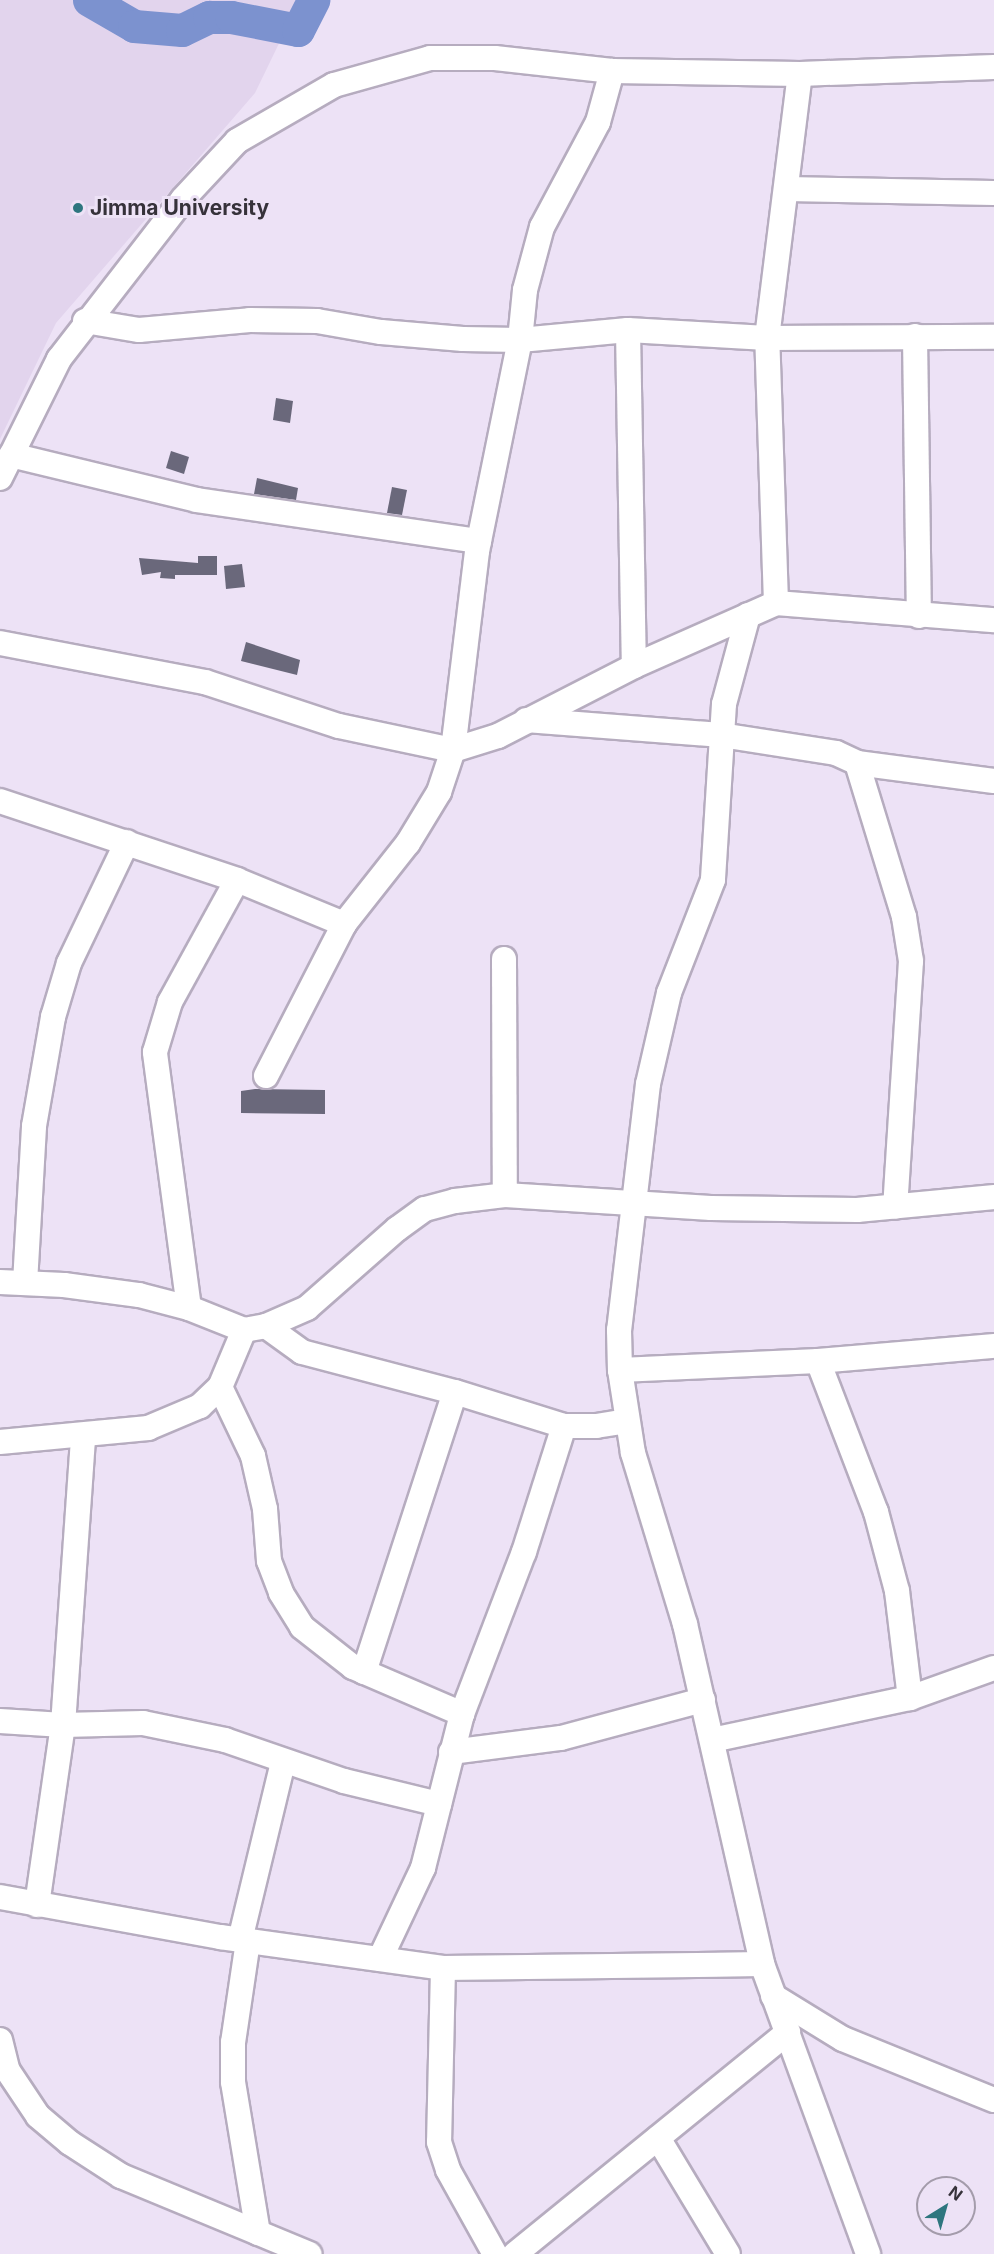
<!DOCTYPE html>
<style>
body{margin:0}
#map{position:relative;width:994px;height:2254px;overflow:hidden;background:#ede2f6;font-family:Inter,sans-serif}
div>[style]{position:absolute}
.built>*{inset:0;background:#e2d4ed}
.river>*{height:33px;margin:-16.5px;padding:0 16.5px;transform-origin:16.5px;border-radius:16.5px;background:#7c92cf}
.building>*{inset:0;background:#6a687b}
.roads{filter:drop-shadow(2px 0 #b6acbf) drop-shadow(-2px 0 #b6acbf) drop-shadow(0 2px #b6acbf) drop-shadow(0 -2px #b6acbf)}
.minor>*{height:24px;margin:-12px;padding:0 12px;transform-origin:12px;border-radius:12px;background:#fff}
.dots>*{width:16px;height:16px;translate:-50% -50%;box-sizing:border-box;border:3px solid #ede2f6;border-radius:50%}
span{translate:-50% -50%;white-space:nowrap;text-align:center;line-height:1.15;-webkit-text-stroke:6px #ede2f6;paint-order:stroke}
.poi-label{font-size:21px;color:#36323a;font-weight:700}
.left{translate:0 -50%;text-align:left}
.north{position:absolute;left:916px;top:2176px;width:60px;height:60px;box-sizing:border-box;background:#ede2f6;border:2px solid #a49cab;border-radius:50%;rotate:37deg;font-size:16px;font-weight:700;line-height:24px;text-align:center;color:#36323a}
.north::after{content:'';display:block;margin:auto;width:21px;height:27px;background:#2e767f;clip-path:polygon(50% 0,100% 100%,50% 72%,0 100%)}
</style>
<div id="map">
<div class="built">
<div style="clip-path:polygon(0 0,300px 0,255px 93px,56px 323px,0 439px)"></div>
</div>
<div class="river">
<div style="left:89px;top:0;width:52px;rotate:30deg"></div>
<div style="left:134px;top:26px;width:48px;rotate:4.8deg"></div>
<div style="left:182px;top:30px;width:30px;rotate:-26deg"></div>
<div style="left:209px;top:17px;width:22px"></div>
<div style="left:231px;top:17px;width:68px;rotate:11deg"></div>
<div style="left:298px;top:30px;width:34px;rotate:-63deg"></div>
</div>
<div class="building">
<div style="clip-path:polygon(276px 398px,293px 401px,290px 423px,273px 420px)"></div>
<div style="clip-path:polygon(171px 451px,189px 457px,184px 474px,166px 468px)"></div>
<div style="clip-path:polygon(257px 478px,298px 488px,296px 500px,254px 494px)"></div>
<div style="clip-path:polygon(392px 487px,407px 490px,402px 515px,387px 513px)"></div>
<div style="clip-path:polygon(198px 556px,217px 556px,217px 575px,175px 575px,175px 579px,160px 578px,161px 572px,142px 575px,139px 558px,198px 563px)"></div>
<div style="clip-path:polygon(242px 564px,245px 587px,226px 589px,224px 566px)"></div>
<div style="clip-path:polygon(246px 642px,300px 660px,297px 675px,241px 661px)"></div>
<div style="clip-path:polygon(255px 1089px,325px 1090px,325px 1114px,241px 1113px,241px 1091px)"></div>
</div>
<div class="roads">
<div class="minor">
<div style="left:786px;top:189px;width:208px;rotate:1.1deg"></div>
<div style="left:85px;top:321px;width:55px;rotate:9.5deg"></div>
<div style="left:139px;top:330px;width:111px;rotate:-5.1deg"></div>
<div style="left:250px;top:320px;width:67px;rotate:0.9deg"></div>
<div style="left:317px;top:321px;width:65px;rotate:9.8deg"></div>
<div style="left:381px;top:332px;width:82px;rotate:4.9deg"></div>
<div style="left:463px;top:339px;width:57px;rotate:1deg"></div>
<div style="left:520px;top:340px;width:108px;rotate:-5.3deg"></div>
<div style="left:628px;top:330px;width:139px;rotate:3.3deg"></div>
<div style="left:767px;top:338px;width:227px;rotate:-0.3deg"></div>
<div style="left:628px;top:330px;width:336px;rotate:89deg"></div>
<div style="left:915px;top:336px;width:280px;rotate:89.2deg"></div>
<div style="left:11px;top:455px;width:191px;rotate:13.6deg"></div>
<div style="left:197px;top:500px;width:285px;rotate:8.3deg"></div>
<div style="left:0;top:478px;width:133px;rotate:-63.6deg"></div>
<div style="left:59px;top:359px;width:202px;rotate:-52.2deg"></div>
<div style="left:183px;top:199px;width:79px;rotate:-47deg"></div>
<div style="left:237px;top:141px;width:112px;rotate:-30deg"></div>
<div style="left:334px;top:85px;width:100px;rotate:-15.7deg"></div>
<div style="left:430px;top:58px;width:65px"></div>
<div style="left:495px;top:58px;width:118px;rotate:6.3deg"></div>
<div style="left:612px;top:71px;width:188px;rotate:0.9deg"></div>
<div style="left:800px;top:74px;width:194px;rotate:-2.1deg"></div>
<div style="left:776px;top:603px;width:265px;rotate:-91.9deg"></div>
<div style="left:767px;top:338px;width:266px;rotate:-82.9deg"></div>
<div style="left:748px;top:615px;width:92px;rotate:105.1deg"></div>
<div style="left:724px;top:704px;width:176px;rotate:93.6deg"></div>
<div style="left:713px;top:880px;width:121px;rotate:111.3deg"></div>
<div style="left:669px;top:993px;width:93px;rotate:103deg"></div>
<div style="left:648px;top:1084px;width:248px;rotate:96.7deg"></div>
<div style="left:619px;top:1330px;width:40px;rotate:88.6deg"></div>
<div style="left:620px;top:1370px;width:84px;rotate:81.1deg"></div>
<div style="left:633px;top:1453px;width:179px;rotate:73.1deg"></div>
<div style="left:685px;top:1624px;width:349px;rotate:77.2deg"></div>
<div style="left:762px;top:1964px;width:309px;rotate:69.9deg"></div>
<div style="left:0;top:643px;width:209px;rotate:10.8deg"></div>
<div style="left:205px;top:682px;width:141px;rotate:18.2deg"></div>
<div style="left:339px;top:726px;width:116px;rotate:11.9deg"></div>
<div style="left:453px;top:750px;width:47px;rotate:-17.3deg"></div>
<div style="left:498px;top:736px;width:153px;rotate:-27.2deg"></div>
<div style="left:634px;top:666px;width:155px;rotate:-23.9deg"></div>
<div style="left:776px;top:603px;width:219px;rotate:4.5deg"></div>
<div style="left:526px;top:720px;width:196px;rotate:4.4deg"></div>
<div style="left:721px;top:735px;width:116px;rotate:8.9deg"></div>
<div style="left:836px;top:753px;width:23px;rotate:25deg"></div>
<div style="left:857px;top:763px;width:138px;rotate:7.5deg"></div>
<div style="left:857px;top:763px;width:161px;rotate:73deg"></div>
<div style="left:904px;top:917px;width:45px;rotate:81deg"></div>
<div style="left:911px;top:961px;width:246px;rotate:93.7deg"></div>
<div style="left:0;top:801px;width:250px;rotate:18.4deg"></div>
<div style="left:237px;top:880px;width:116px;rotate:22.4deg"></div>
<div style="left:504px;top:959px;width:236px;rotate:89.8deg"></div>
<div style="left:266px;top:1076px;width:171px;rotate:-62.8deg"></div>
<div style="left:344px;top:924px;width:103px;rotate:-51.7deg"></div>
<div style="left:408px;top:843px;width:60px;rotate:-58.7deg"></div>
<div style="left:439px;top:792px;width:44px;rotate:-71.6deg"></div>
<div style="left:453px;top:750px;width:200px;rotate:-83.1deg"></div>
<div style="left:477px;top:551px;width:215px;rotate:-78.5deg"></div>
<div style="left:520px;top:340px;width:50px;rotate:-84.3deg"></div>
<div style="left:525px;top:290px;width:65px;rotate:-74.9deg"></div>
<div style="left:542px;top:227px;width:119px;rotate:-61.9deg"></div>
<div style="left:598px;top:122px;width:53px;rotate:-74.6deg"></div>
<div style="left:0;top:1282px;width:64px;rotate:2.7deg"></div>
<div style="left:64px;top:1285px;width:76px;rotate:7.6deg"></div>
<div style="left:139px;top:1295px;width:52px;rotate:14.6deg"></div>
<div style="left:189px;top:1308px;width:59px;rotate:21.8deg"></div>
<div style="left:244px;top:1330px;width:22px;rotate:-10deg"></div>
<div style="left:266px;top:1326px;width:45px;rotate:-23.7deg"></div>
<div style="left:307px;top:1308px;width:120px;rotate:-41.3deg"></div>
<div style="left:397px;top:1229px;width:34px;rotate:-36deg"></div>
<div style="left:425px;top:1209px;width:31px;rotate:-15deg"></div>
<div style="left:455px;top:1201px;width:50px;rotate:-6.8deg"></div>
<div style="left:505px;top:1195px;width:206px;rotate:3.6deg"></div>
<div style="left:711px;top:1208px;width:146px;rotate:0.8deg"></div>
<div style="left:857px;top:1210px;width:138px;rotate:-5.4deg"></div>
<div style="left:25px;top:1283px;width:157px;rotate:-86.7deg"></div>
<div style="left:34px;top:1126px;width:111px;rotate:-80.1deg"></div>
<div style="left:53px;top:1017px;width:56px;rotate:-73.5deg"></div>
<div style="left:69px;top:963px;width:134px;rotate:-64.4deg"></div>
<div style="left:189px;top:1308px;width:258px;rotate:-97.6deg"></div>
<div style="left:155px;top:1052px;width:52px;rotate:-73.3deg"></div>
<div style="left:170px;top:1002px;width:139px;rotate:-61.2deg"></div>
<div style="left:266px;top:1326px;width:44px;rotate:35.8deg"></div>
<div style="left:302px;top:1352px;width:158px;rotate:14.7deg"></div>
<div style="left:455px;top:1392px;width:114px;rotate:17.3deg"></div>
<div style="left:564px;top:1426px;width:32px"></div>
<div style="left:596px;top:1426px;width:31px;rotate:-9deg"></div>
<div style="left:818px;top:1361px;width:162px;rotate:69deg"></div>
<div style="left:876px;top:1512px;width:82px;rotate:75.1deg"></div>
<div style="left:897px;top:1591px;width:108px;rotate:83.1deg"></div>
<div style="left:620px;top:1370px;width:198px;rotate:-2.6deg"></div>
<div style="left:818px;top:1361px;width:177px;rotate:-4.9deg"></div>
<div style="left:220px;top:1387px;width:76px;rotate:64.4deg"></div>
<div style="left:253px;top:1456px;width:54px;rotate:77.2deg"></div>
<div style="left:265px;top:1509px;width:52px;rotate:85.6deg"></div>
<div style="left:269px;top:1561px;width:34px;rotate:69deg"></div>
<div style="left:281px;top:1593px;width:40px;rotate:58deg"></div>
<div style="left:302px;top:1627px;width:65px;rotate:38.1deg"></div>
<div style="left:353px;top:1667px;width:119px;rotate:23.3deg"></div>
<div style="left:0;top:1442px;width:149px;rotate:-5.4deg"></div>
<div style="left:148px;top:1428px;width:56px;rotate:-22.9deg"></div>
<div style="left:200px;top:1406px;width:28px;rotate:-44deg"></div>
<div style="left:220px;top:1387px;width:62px;rotate:-67.2deg"></div>
<div style="left:364px;top:1672px;width:294px;rotate:-72deg"></div>
<div style="left:0;top:1721px;width:63px;rotate:3.6deg"></div>
<div style="left:63px;top:1725px;width:80px;rotate:-1.4deg"></div>
<div style="left:143px;top:1723px;width:84px;rotate:11.7deg"></div>
<div style="left:225px;top:1740px;width:126px;rotate:19deg"></div>
<div style="left:344px;top:1781px;width:98px;rotate:13.6deg"></div>
<div style="left:712px;top:1740px;width:202px;rotate:-12deg"></div>
<div style="left:910px;top:1698px;width:89px;rotate:-19.7deg"></div>
<div style="left:451px;top:1752px;width:111px;rotate:-7.3deg"></div>
<div style="left:561px;top:1738px;width:147px;rotate:-15deg"></div>
<div style="left:0;top:1897px;width:224px;rotate:10.3deg"></div>
<div style="left:220px;top:1937px;width:225px;rotate:7.9deg"></div>
<div style="left:443px;top:1968px;width:319px;rotate:-0.7deg"></div>
<div style="left:37px;top:1905px;width:182px;rotate:-81.8deg"></div>
<div style="left:63px;top:1725px;width:290px;rotate:-86deg"></div>
<div style="left:240px;top:1940px;width:183px;rotate:-76.4deg"></div>
<div style="left:248px;top:1941px;width:102px;rotate:98.4deg"></div>
<div style="left:233px;top:2042px;width:40px;rotate:90deg"></div>
<div style="left:233px;top:2082px;width:153px;rotate:80.6deg"></div>
<div style="left:380px;top:1959px;width:101px;rotate:-64.7deg"></div>
<div style="left:423px;top:1868px;width:159px;rotate:-75.8deg"></div>
<div style="left:462px;top:1714px;width:173px;rotate:-69.1deg"></div>
<div style="left:524px;top:1552px;width:132px;rotate:-72.4deg"></div>
<div style="left:443px;top:1968px;width:174px;rotate:91.3deg"></div>
<div style="left:439px;top:2142px;width:29px;rotate:72deg"></div>
<div style="left:448px;top:2170px;width:96px;rotate:60.8deg"></div>
<div style="left:773px;top:1996px;width:82px;rotate:31.6deg"></div>
<div style="left:843px;top:2039px;width:163px;rotate:22deg"></div>
<div style="left:0;top:2040px;width:32px;rotate:76deg"></div>
<div style="left:8px;top:2071px;width:54px;rotate:56.3deg"></div>
<div style="left:38px;top:2116px;width:42px;rotate:40.2deg"></div>
<div style="left:70px;top:2143px;width:61px;rotate:32.9deg"></div>
<div style="left:121px;top:2176px;width:204px;rotate:22.5deg"></div>
<div style="left:658px;top:2138px;width:135px;rotate:58.9deg"></div>
<div style="left:515px;top:2254px;width:352px;rotate:-39.1deg"></div>
</div>
</div>
<div class="dots">
<div style="left:78px;top:208px;background:#2e767f"></div>
</div>
<div class="poi-label">
<span class="left" style="left:90px;top:208px">Jimma University</span>
</div>
<div class="north">N</div>
</div>
